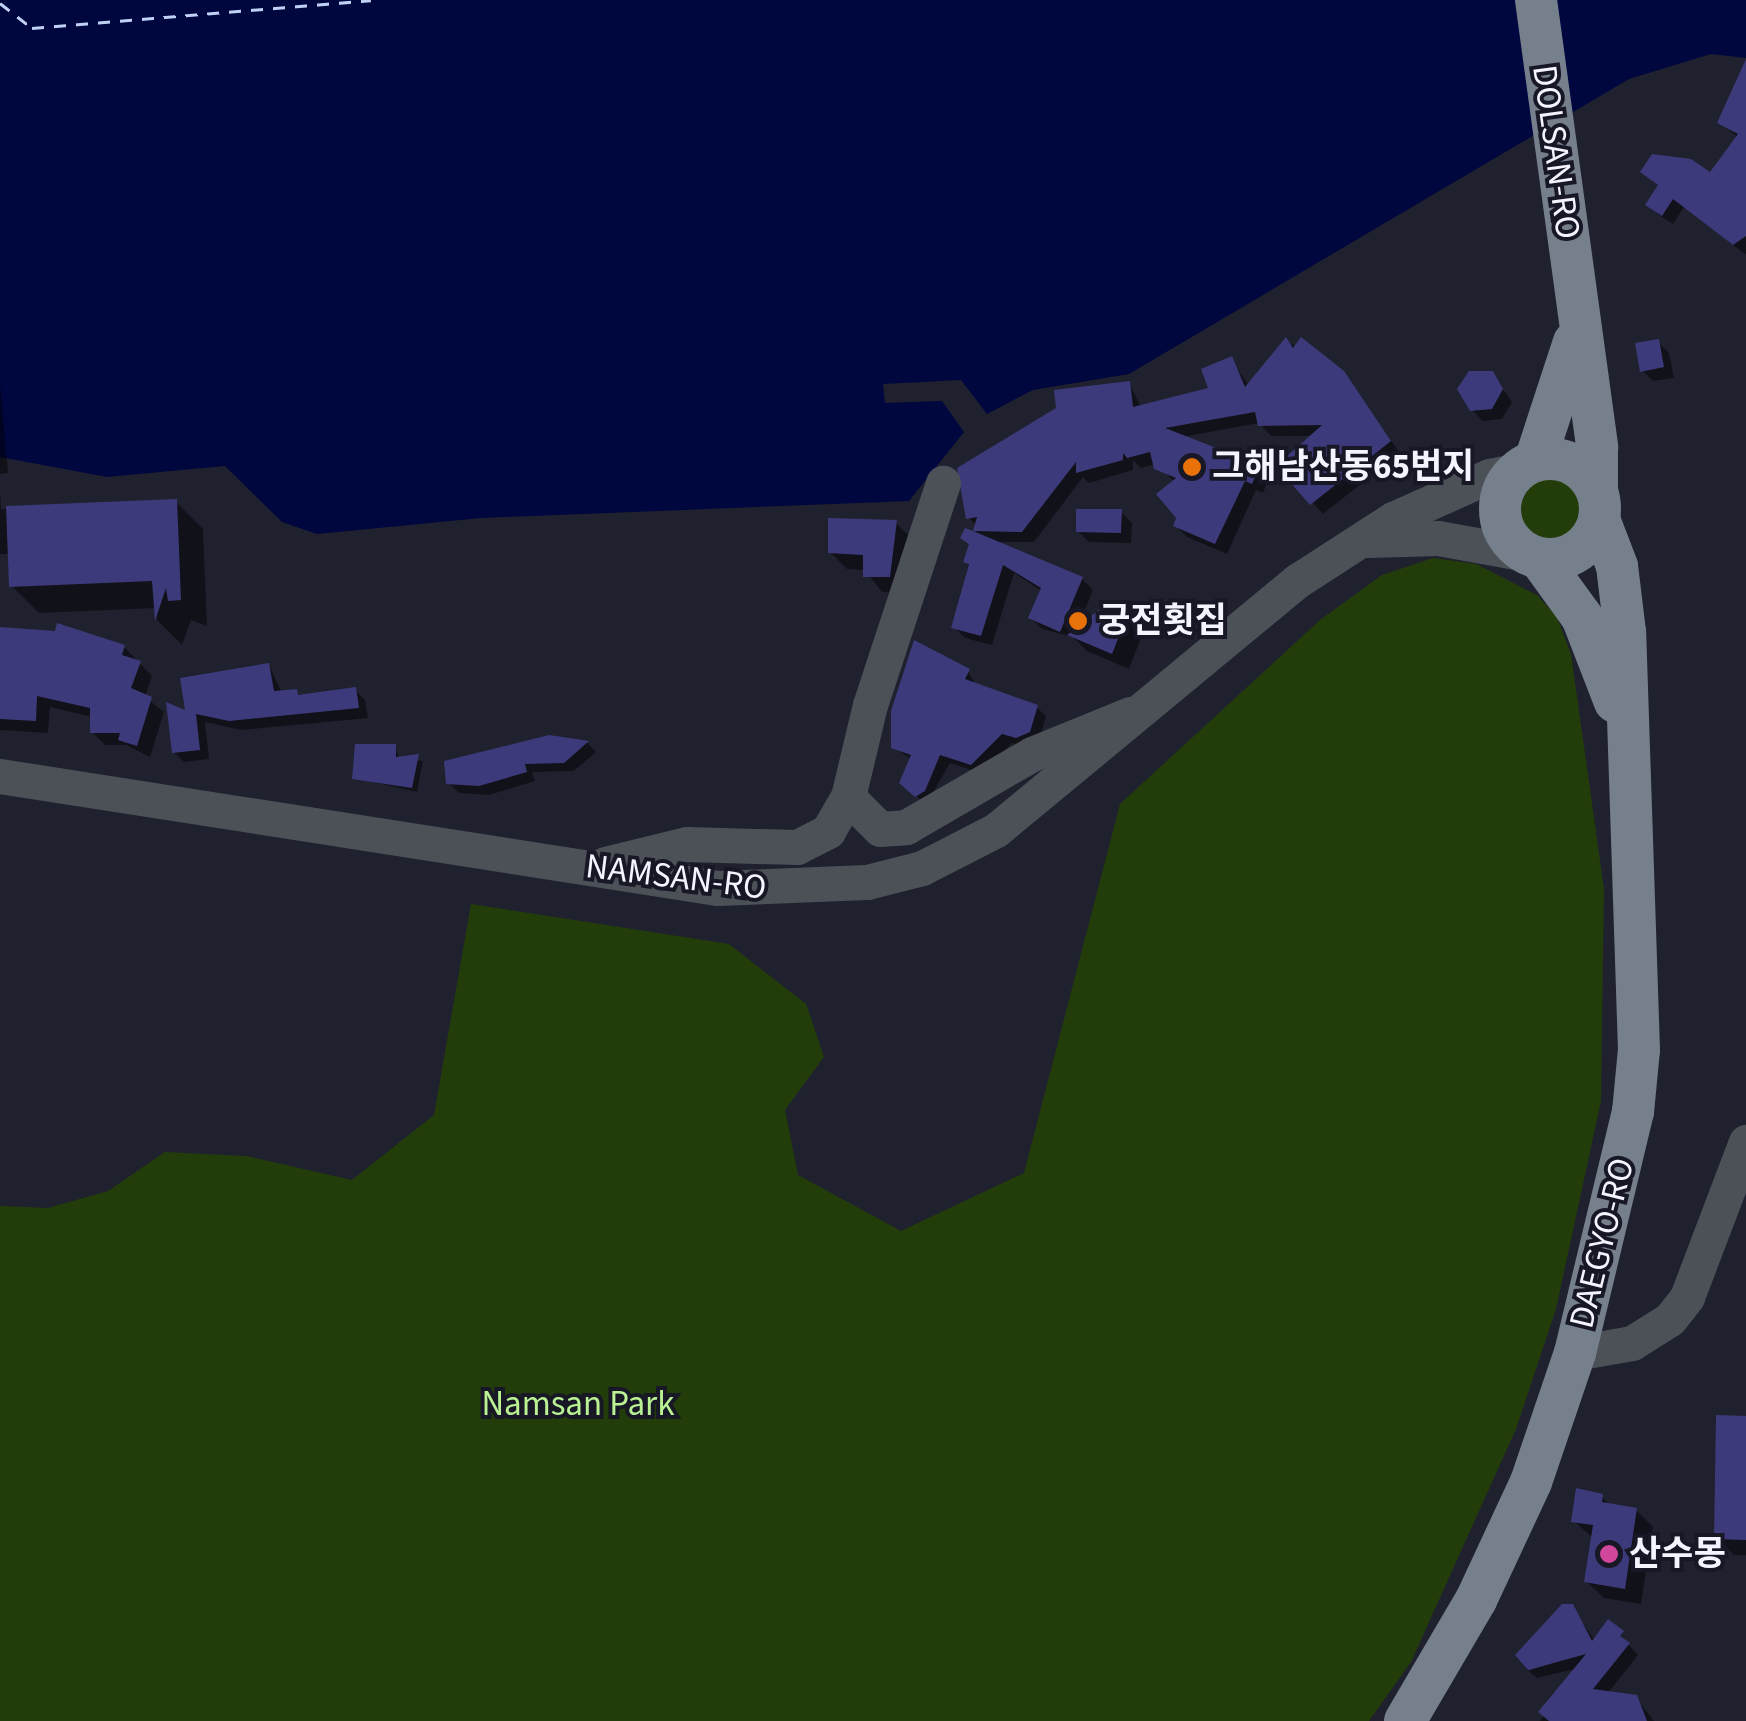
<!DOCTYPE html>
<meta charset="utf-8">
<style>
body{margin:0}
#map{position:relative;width:1746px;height:1721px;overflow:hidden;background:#20212f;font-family:"Source Sans 3","Noto Sans KR",sans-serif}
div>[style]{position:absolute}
.green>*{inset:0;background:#233d0a}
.round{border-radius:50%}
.water>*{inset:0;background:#00063e}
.shadow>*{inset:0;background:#0007}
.ferry>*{height:2.5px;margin-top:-1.25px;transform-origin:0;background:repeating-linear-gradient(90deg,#bfd2f6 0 12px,transparent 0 22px)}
.building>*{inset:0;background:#3d3a7b}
.minor>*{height:35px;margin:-17.5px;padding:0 17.5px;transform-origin:17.5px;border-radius:17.5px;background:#4c5158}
.major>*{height:42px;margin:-21px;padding:0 21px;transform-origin:21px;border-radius:21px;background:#76808d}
.major>.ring{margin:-21px;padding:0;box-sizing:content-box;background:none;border:42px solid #76808d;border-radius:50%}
.dots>*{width:28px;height:28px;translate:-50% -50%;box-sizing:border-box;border:5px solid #171725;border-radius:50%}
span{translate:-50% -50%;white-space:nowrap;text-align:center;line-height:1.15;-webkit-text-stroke:8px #171725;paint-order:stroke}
.street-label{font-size:35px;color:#f3f4fe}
.poi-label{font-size:35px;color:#f3f4fe;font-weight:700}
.left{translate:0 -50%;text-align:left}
.park-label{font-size:35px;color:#baf293}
</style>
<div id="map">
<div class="green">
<div class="round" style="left:1515px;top:474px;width:70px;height:70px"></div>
<div style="clip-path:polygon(1433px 558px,1476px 564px,1537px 595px,1557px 617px,1571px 654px,1604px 889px,1601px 1101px,1556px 1309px,1516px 1429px,1411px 1662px,1369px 1721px,0 1721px,0 1206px,48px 1208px,108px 1191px,165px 1152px,246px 1156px,352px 1180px,434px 1115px,471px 904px,729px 944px,806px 1004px,824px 1057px,785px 1110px,798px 1175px,901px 1231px,1024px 1173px,1120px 804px,1320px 620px,1382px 575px)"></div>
</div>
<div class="water">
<div style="clip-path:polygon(0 0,1746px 0,1746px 58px,1711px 54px,1629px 79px,1129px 374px,1033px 390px,987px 414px,961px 380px,883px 384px,885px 403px,942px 401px,964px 432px,909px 501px,481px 518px,317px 534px,282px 522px,225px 466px,107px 477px,0 457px)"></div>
</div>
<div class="shadow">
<div style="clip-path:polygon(1746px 94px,1746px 254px,1745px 254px,1684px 207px,1673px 224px,1659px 215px,1648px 204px,1660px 187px,1643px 172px,1711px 175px,1739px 138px,1720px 123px)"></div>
<div style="clip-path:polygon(1286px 341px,1342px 373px,1400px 453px,1323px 514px,1279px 466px,1314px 436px,1271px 436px,1259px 423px,1182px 437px,1258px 467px,1269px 478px,1263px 493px,1256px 490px,1227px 554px,1187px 537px,1176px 526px,1175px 482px,1156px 464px,1141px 468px,1133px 460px,1133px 470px,1089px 483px,1083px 477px,1034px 542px,991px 542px,1082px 579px,1093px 590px,1076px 632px,1125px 618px,1142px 635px,1129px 669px,1087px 651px,1073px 637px,1042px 629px,1031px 618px,1042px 591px,1014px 573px,992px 645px,965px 638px,954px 627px,977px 526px,969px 518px,1129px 383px,1141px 407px,1212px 389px,1231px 359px,1249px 386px)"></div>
<div style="clip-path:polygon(1658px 342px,1669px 353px,1674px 378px,1653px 381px,1642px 370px)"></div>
<div style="clip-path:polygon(1492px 374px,1512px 402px,1502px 419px,1483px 421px,1472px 410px)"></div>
<div style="clip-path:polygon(0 384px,8px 473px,0 474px)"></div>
<div style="clip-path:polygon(0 490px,1px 509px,176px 502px,203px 529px,207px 626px,191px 620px,182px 645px,157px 620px,156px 608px,39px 613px,12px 586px,10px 554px,0 554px)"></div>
<div style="clip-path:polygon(1121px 512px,1132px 523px,1131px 543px,1089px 542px,1078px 531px)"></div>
<div style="clip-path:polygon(896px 523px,913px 540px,906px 593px,882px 592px,865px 570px,847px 569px,830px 552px)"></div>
<div style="clip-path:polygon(0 629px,124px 647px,152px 676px,145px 697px,164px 712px,150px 757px,126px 745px,105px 745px,92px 732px,92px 717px,50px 707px,48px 733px,0 730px)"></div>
<div style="clip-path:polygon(269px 665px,282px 693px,302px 697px,355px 690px,365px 700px,368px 718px,241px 730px,205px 722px,209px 759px,184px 762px,174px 752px,189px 713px)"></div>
<div style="clip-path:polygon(968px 671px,976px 686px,1036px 707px,1046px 716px,1039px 741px,1027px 747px,1012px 743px,981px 773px,950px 763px,926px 805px,902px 782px,912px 760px,894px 747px)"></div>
<div style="clip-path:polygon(550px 738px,588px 743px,596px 752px,574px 771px,532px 772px,535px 781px,489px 795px,459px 793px,449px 783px)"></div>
<div style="clip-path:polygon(395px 747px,400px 759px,423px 761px,417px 792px,355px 778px)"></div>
<div style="clip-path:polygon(1746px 1418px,1746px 1555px,1734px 1555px,1717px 1538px)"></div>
<div style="clip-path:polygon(1602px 1497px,1611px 1506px,1636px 1510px,1653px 1527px,1641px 1604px,1604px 1598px,1587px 1582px,1593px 1538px,1574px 1521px)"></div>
<div style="clip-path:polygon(1572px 1607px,1595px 1641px,1608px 1623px,1638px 1655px,1608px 1693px,1636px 1698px,1654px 1721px,1540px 1721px,1579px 1668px,1537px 1678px,1528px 1671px,1597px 1649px,1526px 1669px,1520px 1649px)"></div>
</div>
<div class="ferry">
<div style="left:0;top:3px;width:41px;rotate:38deg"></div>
<div style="left:32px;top:28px;width:340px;rotate:-4.7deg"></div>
</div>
<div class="building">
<div style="clip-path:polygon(1746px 59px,1746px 236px,1733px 245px,1673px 199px,1662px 216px,1645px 205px,1658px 185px,1640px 172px,1652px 154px,1691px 159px,1710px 172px,1738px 134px,1717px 123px)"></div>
<div style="clip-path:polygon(1286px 337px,1293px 348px,1301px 337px,1344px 371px,1391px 441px,1310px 505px,1276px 466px,1322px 425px,1258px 426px,1255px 412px,1165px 428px,1260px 465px,1252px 484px,1245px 481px,1215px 544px,1173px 526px,1176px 518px,1156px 494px,1176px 478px,1154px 469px,1150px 452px,1127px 458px,1123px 453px,1123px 460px,1076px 473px,1076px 462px,1022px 532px,973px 531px,1083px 577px,1060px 632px,1028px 618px,1041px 588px,1003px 565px,981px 636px,951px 628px,969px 564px,963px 562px,969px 544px,960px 538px,965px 528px,973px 531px,977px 517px,966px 519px,957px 468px,1056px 408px,1054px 390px,1130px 381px,1133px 407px,1208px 388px,1201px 369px,1232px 356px,1245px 387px)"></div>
<div style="clip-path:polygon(1659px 339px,1664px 367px,1640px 372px,1635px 343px)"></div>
<div style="clip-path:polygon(1469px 371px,1493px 371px,1503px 389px,1492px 409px,1470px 411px,1457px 389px)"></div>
<div style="clip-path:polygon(177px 499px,181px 600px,168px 601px,166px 588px,155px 621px,152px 581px,9px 587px,6px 506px)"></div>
<div style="clip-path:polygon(1076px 509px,1122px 509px,1121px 533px,1076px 532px)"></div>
<div style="clip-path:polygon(828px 518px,897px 520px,890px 577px,863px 577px,863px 555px,828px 553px)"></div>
<div style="clip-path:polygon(1109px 602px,1127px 616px,1112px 654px,1067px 635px)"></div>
<div style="clip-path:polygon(57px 623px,125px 645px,122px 655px,141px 661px,131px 688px,152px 697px,137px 746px,118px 740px,120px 733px,90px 733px,90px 708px,37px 696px,36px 721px,0 719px,0 627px,55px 631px)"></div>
<div style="clip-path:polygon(914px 640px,970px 669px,965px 679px,1038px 705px,1030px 732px,1016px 738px,1002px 734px,971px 765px,940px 755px,925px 791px,915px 797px,899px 783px,911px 755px,891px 748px,891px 711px)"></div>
<div style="clip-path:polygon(269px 663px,274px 691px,297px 689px,298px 695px,356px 687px,359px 708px,229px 721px,196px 714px,200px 750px,172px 753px,166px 702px,185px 710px,180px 678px)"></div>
<div style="clip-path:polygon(549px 735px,589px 741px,564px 763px,525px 764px,527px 772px,479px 786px,446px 784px,444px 761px)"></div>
<div style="clip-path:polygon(355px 744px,396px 744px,396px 757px,419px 754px,412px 788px,352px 779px)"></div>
<div style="clip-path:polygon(1716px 1415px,1746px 1416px,1746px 1540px,1714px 1539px)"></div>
<div style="clip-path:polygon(1576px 1488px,1603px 1494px,1602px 1502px,1637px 1508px,1625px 1589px,1584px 1582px,1593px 1525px,1571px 1522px)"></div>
<div style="clip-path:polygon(1562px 1604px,1573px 1604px,1592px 1641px,1608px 1619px,1624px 1631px,1620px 1636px,1630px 1643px,1593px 1689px,1637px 1695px,1647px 1721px,1549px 1721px,1538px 1712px,1586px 1654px,1528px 1670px,1515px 1655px)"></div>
</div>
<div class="minor">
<div style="left:1367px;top:540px;width:71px;rotate:-1.6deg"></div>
<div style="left:1438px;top:538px;width:90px;rotate:10.2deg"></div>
<div style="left:0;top:776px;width:727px;rotate:8.87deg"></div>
<div style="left:718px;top:888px;width:149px;rotate:-2.3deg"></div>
<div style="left:867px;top:882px;width:57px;rotate:-14.3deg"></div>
<div style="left:922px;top:868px;width:83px;rotate:-27.2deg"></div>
<div style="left:996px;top:830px;width:391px;rotate:-39.6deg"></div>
<div style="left:1297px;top:581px;width:114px;rotate:-32.9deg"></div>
<div style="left:1393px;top:519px;width:105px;rotate:-24.1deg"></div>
<div style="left:1489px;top:476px;width:31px;rotate:-11deg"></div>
<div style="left:848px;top:797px;width:45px;rotate:45deg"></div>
<div style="left:880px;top:829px;width:26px;rotate:-4deg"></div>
<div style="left:906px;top:827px;width:146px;rotate:-30.1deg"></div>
<div style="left:1032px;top:754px;width:106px;rotate:-22.2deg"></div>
<div style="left:605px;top:864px;width:84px;rotate:-13.7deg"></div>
<div style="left:687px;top:844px;width:110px;rotate:1.6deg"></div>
<div style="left:797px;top:847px;width:35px;rotate:-27deg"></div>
<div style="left:828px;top:831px;width:39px;rotate:-60deg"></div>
<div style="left:848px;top:797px;width:95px;rotate:-76.6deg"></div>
<div style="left:870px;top:705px;width:234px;rotate:-71.8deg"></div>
<div style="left:1575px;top:1353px;width:58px;rotate:-10deg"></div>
<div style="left:1632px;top:1343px;width:45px;rotate:-32.3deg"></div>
<div style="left:1670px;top:1319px;width:28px;rotate:-52deg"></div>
<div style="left:1687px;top:1297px;width:166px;rotate:-69.2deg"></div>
</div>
<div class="major">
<div style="left:1536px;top:0;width:452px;rotate:82.2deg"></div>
<div style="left:1597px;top:448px;width:43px;rotate:90deg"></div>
<div class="ring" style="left:1500px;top:459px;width:58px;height:58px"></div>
<div style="left:1535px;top:461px;width:125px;rotate:-71.9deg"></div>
<div style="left:1540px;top:559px;width:72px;rotate:54.1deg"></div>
<div style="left:1582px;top:617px;width:91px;rotate:68.8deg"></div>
<div style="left:1405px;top:1721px;width:140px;rotate:-59.6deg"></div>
<div style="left:1476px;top:1600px;width:130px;rotate:-65deg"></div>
<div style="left:1531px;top:1482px;width:136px;rotate:-71.2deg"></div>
<div style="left:1575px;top:1353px;width:248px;rotate:-76.5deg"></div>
<div style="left:1633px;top:1112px;width:62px;rotate:-84.5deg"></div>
<div style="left:1639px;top:1050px;width:418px;rotate:-91.9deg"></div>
<div style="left:1625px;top:632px;width:66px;rotate:-96.9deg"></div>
<div style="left:1617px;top:566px;width:50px;rotate:-111deg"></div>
</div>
<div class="dots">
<div style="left:1192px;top:467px;background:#e8710a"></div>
<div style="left:1078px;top:621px;background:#e8710a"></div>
<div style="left:1609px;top:1554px;background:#d1479c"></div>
</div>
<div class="street-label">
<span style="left:1556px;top:152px;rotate:82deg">DOLSAN-RO</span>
<span style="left:676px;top:877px;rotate:7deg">NAMSAN-RO</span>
<span style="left:1602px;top:1243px;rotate:-76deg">DAEGYO-RO</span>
</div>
<div class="poi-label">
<span class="left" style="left:1212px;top:467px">그해남산동65번지</span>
<span class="left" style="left:1098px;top:621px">궁전횟집</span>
<span class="left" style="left:1629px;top:1554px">산수몽</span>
</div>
<div class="park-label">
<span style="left:578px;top:1404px">Namsan Park</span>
</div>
</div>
